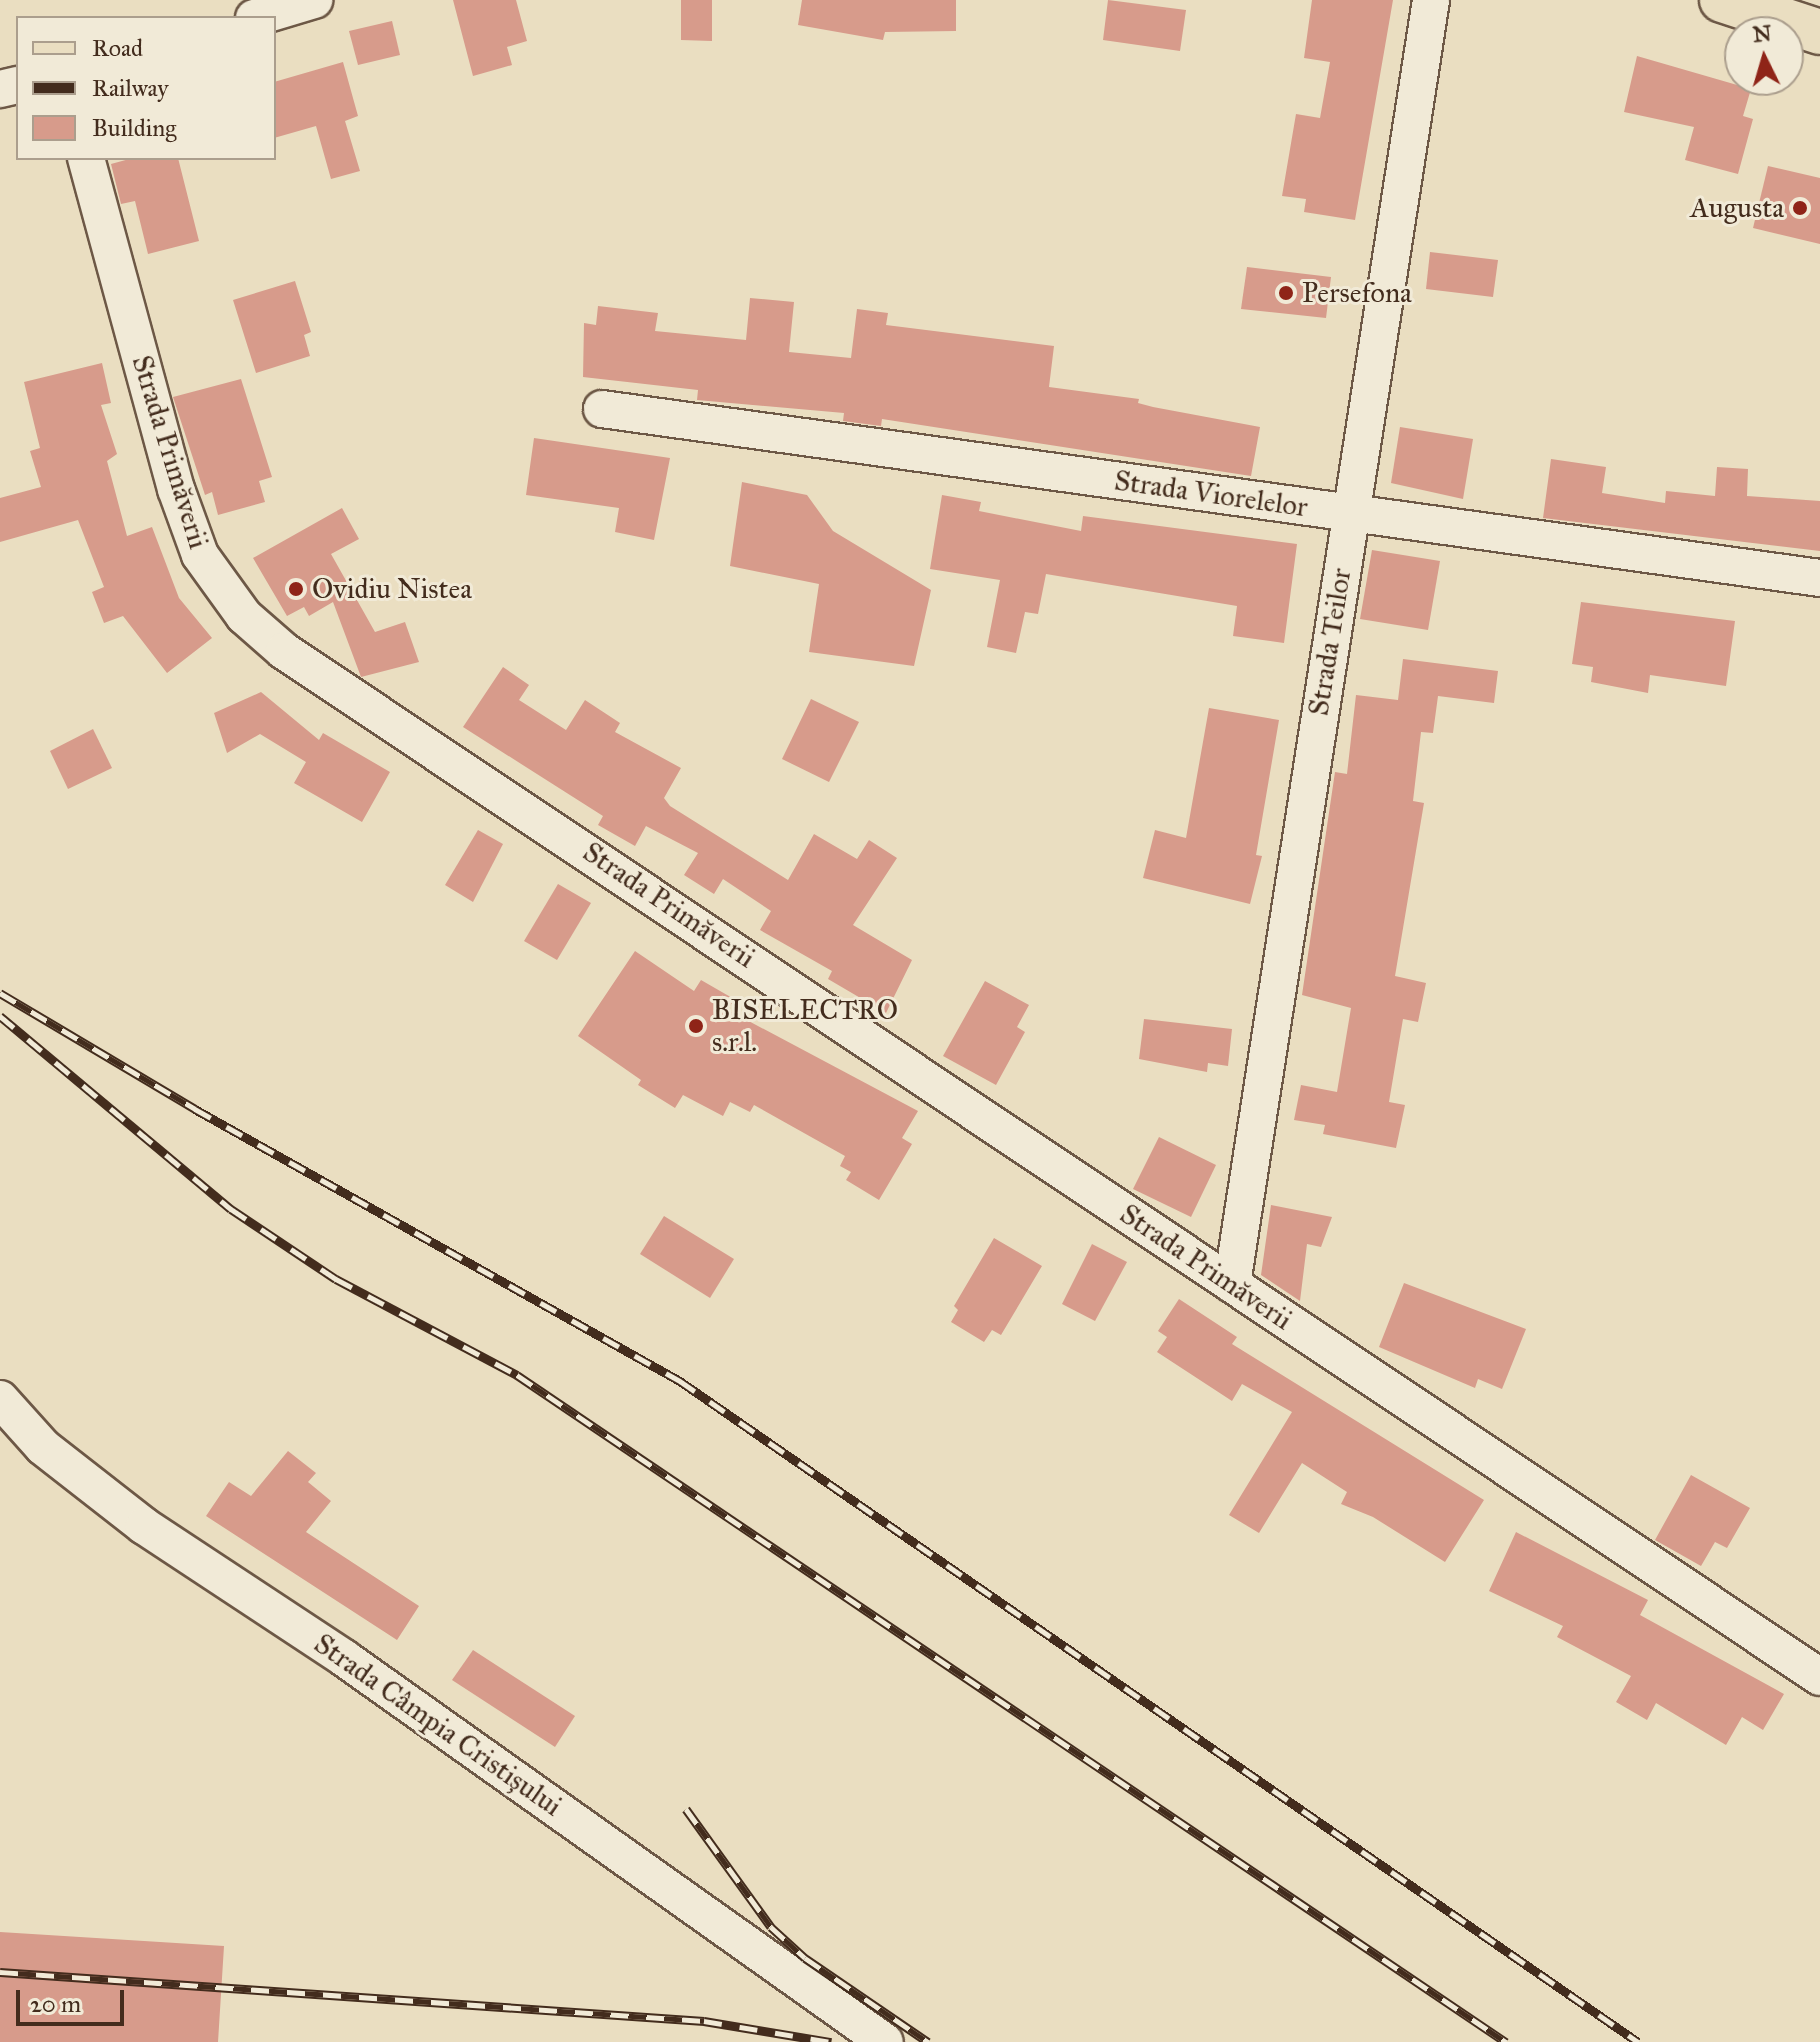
<!DOCTYPE html>
<meta charset="utf-8">
<style>
body{margin:0}
#map{position:relative;width:1820px;height:2042px;overflow:hidden;background:#eadec1;font-family:"IM FELL Great Primer",serif}
div>[style]{position:absolute}
.building>*{inset:0;background:#d79b8b}
.roads{filter:drop-shadow(2px 0 #6d5846) drop-shadow(-2px 0 #6d5846) drop-shadow(0 2px #6d5846) drop-shadow(0 -2px #6d5846)}
.minor>*{height:36px;margin:-18px;padding:0 18px;transform-origin:18px;border-radius:18px;background:#f1ead7}
.major>*{height:44px;margin:-22px;padding:0 22px;transform-origin:22px;border-radius:22px;background:#eadec1}
.rail>*{height:9px;margin-top:-4.5px;transform-origin:0;background:repeating-linear-gradient(90deg,#f1ead7 0 18px,#432c1d 0 36px);box-sizing:border-box;border-block:2px solid #432c1d}
.dots>*{width:22px;height:22px;translate:-50% -50%;box-sizing:border-box;border:4px solid #f1ead7;border-radius:50%}
span{translate:-50% -50%;white-space:nowrap;text-align:center;line-height:1.15;-webkit-text-stroke:6px #f1ead7;paint-order:stroke}
.poi-label{font-size:28px;color:#432c1d}
.right{translate:-100% -50%;text-align:right}
.left{translate:0 -50%;text-align:left}
.street-label{font-size:28px;color:#432c1d}
.legend{position:absolute;left:16px;top:16px;width:260px;height:144px;box-sizing:border-box;background:#f1ead7;border:2px solid #ab9e8d;margin:0;padding:10px 14px;list-style:none;font-size:24px;color:#432c1d}
.legend li{display:flex;align-items:center;gap:16px;height:40px}
.legend b{width:40px;border:2px solid #ab9e8d}
.north{position:absolute;left:1724px;top:16px;width:80px;height:80px;box-sizing:border-box;background:#f1ead7;border:2px solid #ab9e8d;border-radius:50%;rotate:355deg;font-size:22px;font-weight:700;line-height:32px;text-align:center;color:#432c1d}
.north::after{content:'';display:block;margin:auto;width:28px;height:36px;background:#8f2418;clip-path:polygon(50% 0,100% 100%,50% 72%,0 100%)}
.scale{position:absolute;left:16px;top:1990px;width:108px;height:36px;box-sizing:border-box;border:4px solid #432c1d;border-top:0;padding-left:10px;font-size:24px;line-height:28px;white-space:nowrap;color:#432c1d;-webkit-text-stroke:6px #f1ead7;paint-order:stroke}
</style>
<div id="map">
<div class="building">
<div style="clip-path:polygon(453px 0,516px 0,527px 41px,507px 47px,512px 65px,473px 76px)"></div>
<div style="clip-path:polygon(681px 0,712px 0,712px 41px,681px 40px)"></div>
<div style="clip-path:polygon(802px 0,956px 0,956px 31px,885px 32px,883px 40px,798px 25px)"></div>
<div style="clip-path:polygon(1108px 0,1186px 10px,1180px 51px,1103px 40px)"></div>
<div style="clip-path:polygon(1312px 0,1393px 0,1355px 220px,1304px 212px,1306px 199px,1282px 196px,1296px 114px,1320px 118px,1330px 62px,1304px 58px)"></div>
<div style="clip-path:polygon(392px 21px,400px 55px,358px 65px,349px 31px)"></div>
<div style="clip-path:polygon(1637px 56px,1751px 89px,1743px 116px,1753px 119px,1738px 174px,1685px 160px,1694px 127px,1624px 112px)"></div>
<div style="clip-path:polygon(343px 62px,358px 116px,345px 121px,360px 171px,331px 179px,316px 126px,274px 138px,274px 82px)"></div>
<div style="clip-path:polygon(133px 158px,178px 158px,199px 241px,148px 254px,135px 201px,121px 204px,111px 164px)"></div>
<div style="clip-path:polygon(1768px 166px,1820px 178px,1820px 244px,1753px 228px)"></div>
<div style="clip-path:polygon(1430px 252px,1498px 260px,1493px 297px,1426px 289px)"></div>
<div style="clip-path:polygon(1247px 267px,1331px 277px,1326px 318px,1241px 309px)"></div>
<div style="clip-path:polygon(295px 281px,311px 332px,304px 335px,310px 356px,256px 373px,233px 300px)"></div>
<div style="clip-path:polygon(750px 298px,794px 302px,789px 352px,851px 358px,857px 309px,888px 313px,886px 325px,1054px 346px,1049px 387px,1139px 399px,1138px 403px,1153px 407px,1260px 427px,1251px 476px,882px 419px,881px 426px,843px 421px,844px 413px,697px 400px,698px 390px,583px 377px,584px 323px,596px 325px,598px 306px,658px 313px,655px 331px,746px 340px)"></div>
<div style="clip-path:polygon(102px 363px,111px 403px,101px 405px,117px 454px,107px 461px,127px 536px,152px 527px,179px 598px,212px 638px,167px 673px,123px 616px,104px 623px,92px 592px,104px 587px,78px 520px,0 542px,0 498px,41px 487px,30px 451px,40px 448px,24px 382px)"></div>
<div style="clip-path:polygon(241px 379px,272px 477px,259px 481px,265px 502px,218px 515px,212px 492px,205px 495px,173px 397px)"></div>
<div style="clip-path:polygon(1400px 427px,1473px 439px,1463px 499px,1391px 483px)"></div>
<div style="clip-path:polygon(534px 438px,670px 458px,654px 540px,615px 532px,619px 508px,526px 495px)"></div>
<div style="clip-path:polygon(1551px 459px,1606px 467px,1602px 493px,1665px 503px,1666px 491px,1715px 496px,1717px 467px,1748px 469px,1747px 496px,1820px 501px,1820px 551px,1543px 518px)"></div>
<div style="clip-path:polygon(742px 482px,807px 495px,833px 531px,931px 590px,914px 666px,809px 652px,819px 584px,730px 566px)"></div>
<div style="clip-path:polygon(942px 495px,981px 502px,979px 511px,1081px 531px,1083px 516px,1297px 544px,1284px 643px,1233px 636px,1237px 606px,1046px 574px,1038px 614px,1025px 612px,1016px 653px,987px 647px,1000px 580px,930px 569px)"></div>
<div style="clip-path:polygon(342px 508px,359px 539px,331px 554px,375px 632px,405px 622px,419px 662px,361px 677px,333px 602px,309px 616px,304px 607px,287px 616px,253px 558px)"></div>
<div style="clip-path:polygon(1372px 550px,1440px 561px,1428px 630px,1360px 619px)"></div>
<div style="clip-path:polygon(1581px 602px,1735px 621px,1726px 686px,1650px 675px,1648px 693px,1591px 682px,1593px 667px,1572px 664px)"></div>
<div style="clip-path:polygon(1403px 659px,1498px 671px,1494px 703px,1438px 696px,1433px 733px,1421px 732px,1413px 801px,1424px 803px,1395px 976px,1426px 983px,1418px 1022px,1403px 1019px,1389px 1102px,1405px 1105px,1396px 1148px,1323px 1134px,1325px 1125px,1294px 1120px,1301px 1085px,1337px 1092px,1351px 1008px,1302px 995px,1335px 772px,1347px 774px,1356px 695px,1398px 700px)"></div>
<div style="clip-path:polygon(503px 667px,529px 685px,519px 700px,566px 730px,585px 700px,620px 723px,615px 732px,681px 768px,664px 798px,670px 806px,788px 880px,814px 834px,857px 859px,869px 840px,897px 858px,853px 925px,912px 960px,886px 1013px,828px 979px,832px 971px,760px 930px,771px 911px,723px 879px,714px 894px,684px 875px,698px 853px,646px 826px,635px 846px,598px 825px,603px 816px,463px 727px)"></div>
<div style="clip-path:polygon(261px 692px,319px 740px,323px 733px,390px 772px,362px 822px,294px 783px,306px 762px,260px 734px,227px 753px,214px 713px)"></div>
<div style="clip-path:polygon(811px 699px,859px 722px,829px 782px,782px 759px)"></div>
<div style="clip-path:polygon(1209px 708px,1279px 720px,1256px 855px,1262px 856px,1250px 904px,1143px 878px,1155px 830px,1186px 838px)"></div>
<div style="clip-path:polygon(93px 729px,112px 768px,68px 789px,50px 751px)"></div>
<div style="clip-path:polygon(478px 830px,503px 844px,473px 902px,445px 885px)"></div>
<div style="clip-path:polygon(558px 884px,591px 903px,557px 960px,524px 941px)"></div>
<div style="clip-path:polygon(635px 951px,694px 991px,701px 980px,734px 999px,728px 1010px,918px 1111px,902px 1138px,912px 1144px,879px 1200px,846px 1180px,851px 1172px,840px 1166px,845px 1156px,754px 1105px,750px 1112px,730px 1102px,723px 1116px,683px 1095px,675px 1108px,638px 1085px,641px 1080px,578px 1036px)"></div>
<div style="clip-path:polygon(985px 981px,1029px 1005px,1017px 1027px,1025px 1032px,996px 1085px,943px 1056px)"></div>
<div style="clip-path:polygon(1144px 1019px,1232px 1029px,1228px 1066px,1208px 1063px,1207px 1072px,1139px 1059px)"></div>
<div style="clip-path:polygon(1159px 1137px,1216px 1165px,1191px 1217px,1133px 1189px)"></div>
<div style="clip-path:polygon(1271px 1205px,1332px 1217px,1321px 1247px,1307px 1244px,1300px 1301px,1261px 1275px)"></div>
<div style="clip-path:polygon(664px 1216px,734px 1259px,710px 1298px,640px 1254px)"></div>
<div style="clip-path:polygon(994px 1238px,1042px 1266px,1001px 1335px,992px 1330px,984px 1342px,951px 1322px,958px 1310px,954px 1306px)"></div>
<div style="clip-path:polygon(1092px 1244px,1127px 1262px,1095px 1321px,1062px 1304px)"></div>
<div style="clip-path:polygon(1404px 1283px,1526px 1329px,1502px 1389px,1478px 1379px,1475px 1388px,1379px 1347px)"></div>
<div style="clip-path:polygon(1179px 1299px,1237px 1337px,1232px 1344px,1484px 1500px,1445px 1562px,1373px 1517px,1341px 1504px,1347px 1492px,1302px 1463px,1259px 1533px,1229px 1515px,1292px 1412px,1242px 1384px,1232px 1401px,1157px 1352px,1167px 1337px,1158px 1331px)"></div>
<div style="clip-path:polygon(288px 1451px,316px 1473px,308px 1482px,331px 1501px,306px 1532px,419px 1606px,397px 1640px,206px 1516px,229px 1482px,251px 1496px)"></div>
<div style="clip-path:polygon(1691px 1475px,1750px 1508px,1727px 1548px,1715px 1542px,1701px 1566px,1655px 1540px)"></div>
<div style="clip-path:polygon(1516px 1532px,1648px 1600px,1640px 1615px,1784px 1694px,1763px 1730px,1742px 1717px,1726px 1745px,1656px 1703px,1647px 1720px,1616px 1702px,1631px 1676px,1557px 1637px,1563px 1626px,1489px 1591px)"></div>
<div style="clip-path:polygon(473px 1650px,575px 1716px,555px 1747px,452px 1680px)"></div>
<div style="clip-path:polygon(0 1932px,224px 1946px,218px 2042px,0 2042px)"></div>
</div>
<div class="roads">
<div class="minor">
<div style="left:254px;top:18px;width:63px;rotate:-16.7deg"></div>
<div style="left:0;top:89px;width:18px;rotate:-13deg"></div>
<div style="left:86px;top:158px;width:343px;rotate:74.8deg"></div>
<div style="left:176px;top:489px;width:70px;rotate:70deg"></div>
<div style="left:200px;top:555px;width:75px;rotate:54.2deg"></div>
<div style="left:244px;top:616px;width:53px;rotate:41.2deg"></div>
<div style="left:284px;top:651px;width:1847px;rotate:33.74deg"></div>
<div style="left:602px;top:409px;width:1230px;rotate:7.9deg"></div>
<div style="left:1232px;top:1284px;width:1299px;rotate:-81.19deg"></div>
<div style="left:0;top:1399px;width:64px;rotate:48.1deg"></div>
<div style="left:43px;top:1447px;width:128px;rotate:38deg"></div>
<div style="left:144px;top:1526px;width:240px;rotate:33.4deg"></div>
<div style="left:344px;top:1658px;width:663px;rotate:35.37deg"></div>
</div>
<div class="major">
<div style="left:1722px;top:0;width:103px;rotate:18.1deg"></div>
</div>
</div>
<div class="rail">
<div style="left:0;top:993px;width:227px;rotate:30.7deg"></div>
<div style="left:195px;top:1109px;width:556px;rotate:29.28deg"></div>
<div style="left:680px;top:1381px;width:1164px;rotate:34.6deg"></div>
<div style="left:0;top:1016px;width:301px;rotate:39.9deg"></div>
<div style="left:231px;top:1209px;width:126px;rotate:33.7deg"></div>
<div style="left:336px;top:1279px;width:205px;rotate:27.9deg"></div>
<div style="left:517px;top:1375px;width:1193px;rotate:34deg"></div>
<div style="left:686px;top:1809px;width:145px;rotate:54.2deg"></div>
<div style="left:771px;top:1927px;width:46px;rotate:42.4deg"></div>
<div style="left:805px;top:1958px;width:149px;rotate:34.3deg"></div>
<div style="left:0;top:1972px;width:706px;rotate:3.98deg"></div>
<div style="left:704px;top:2021px;width:129px;rotate:9.4deg"></div>
</div>
<div class="dots">
<div style="left:1800px;top:208px;background:#8f2418"></div>
<div style="left:1286px;top:293px;background:#8f2418"></div>
<div style="left:296px;top:589px;background:#8f2418"></div>
<div style="left:696px;top:1026px;background:#8f2418"></div>
</div>
<div class="poi-label">
<span class="right" style="left:1784px;top:208px">Augusta</span>
<span class="left" style="left:1302px;top:293px">Persefona</span>
<span class="left" style="left:312px;top:589px">Ovidiu Nistea</span>
<span class="left" style="left:712px;top:1026px">BISELECTRO<br>s.r.l.</span>
</div>
<div class="street-label">
<span style="left:170px;top:452px;rotate:73deg">Strada Primăverii</span>
<span style="left:1211px;top:494px;rotate:8deg">Strada Viorelelor</span>
<span style="left:1330px;top:642px;rotate:-81deg">Strada Teilor</span>
<span style="left:669px;top:905px;rotate:34deg">Strada Primăverii</span>
<span style="left:1206px;top:1267px;rotate:34deg">Strada Primăverii</span>
<span style="left:438px;top:1725px;rotate:35deg">Strada Câmpia Cristișului</span>
</div>
<ul class="legend">
<li><b style="height:10px;background:#eadec1"></b>Road</li>
<li><b style="height:10px;background:#432c1d"></b>Railway</li>
<li><b style="height:22px;background:#d79b8b"></b>Building</li>
</ul>
<div class="north">N</div>
<div class="scale">20 m</div>
</div>
